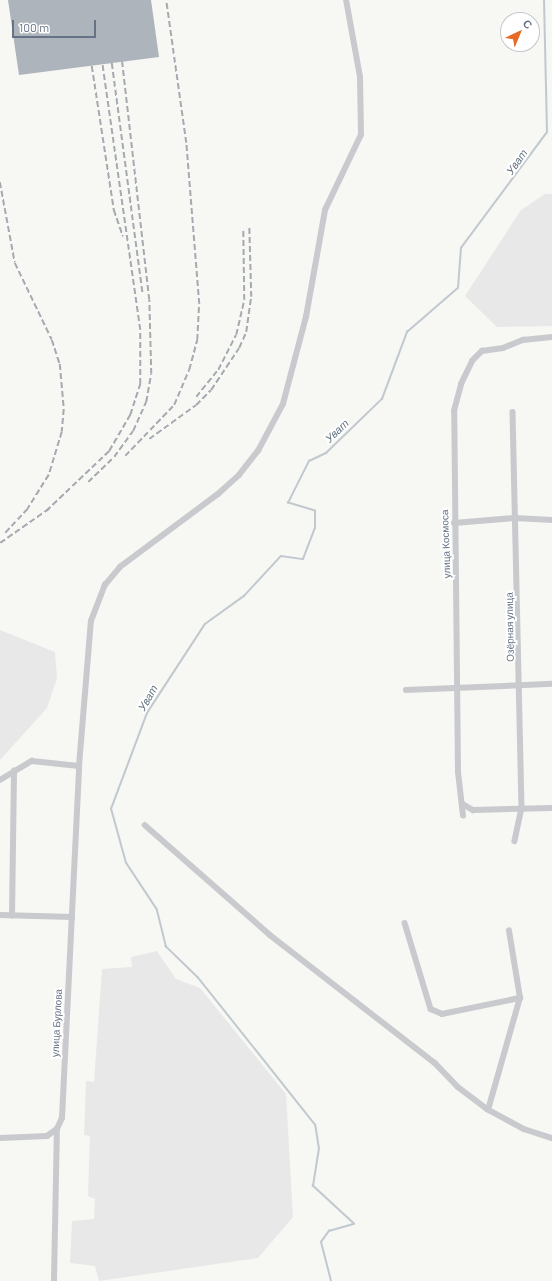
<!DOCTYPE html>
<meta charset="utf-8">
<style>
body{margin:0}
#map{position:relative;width:552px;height:1281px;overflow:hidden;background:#f7f7f4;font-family:Barlow,sans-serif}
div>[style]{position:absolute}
.built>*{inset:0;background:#e8e8e8}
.stream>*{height:1.5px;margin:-0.75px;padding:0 0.75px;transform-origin:0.75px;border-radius:0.75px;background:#c1c9cf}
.building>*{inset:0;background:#aeb4bb}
.minor>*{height:5.5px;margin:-2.75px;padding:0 2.75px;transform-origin:2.75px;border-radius:2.75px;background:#c8cace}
.rail>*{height:1.5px;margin-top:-0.75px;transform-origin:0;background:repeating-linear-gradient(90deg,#a5aab1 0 6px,transparent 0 9px)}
span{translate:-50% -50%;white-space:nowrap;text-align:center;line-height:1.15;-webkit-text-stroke:4px #fff;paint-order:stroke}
.street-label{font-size:10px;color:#667386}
.water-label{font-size:11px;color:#627582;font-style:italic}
.north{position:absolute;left:500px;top:12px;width:40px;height:40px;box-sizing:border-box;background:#fff;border:1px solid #c2c7cf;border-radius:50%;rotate:44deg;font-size:11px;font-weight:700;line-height:16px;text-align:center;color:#667386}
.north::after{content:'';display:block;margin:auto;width:14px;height:18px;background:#e76b25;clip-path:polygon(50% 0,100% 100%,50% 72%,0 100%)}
.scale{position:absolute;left:12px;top:20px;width:84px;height:18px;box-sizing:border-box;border:2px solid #667386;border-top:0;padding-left:5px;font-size:12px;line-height:14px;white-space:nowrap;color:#667386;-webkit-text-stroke:3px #fff;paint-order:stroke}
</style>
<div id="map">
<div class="built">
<div style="clip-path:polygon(545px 194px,552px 194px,552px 326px,497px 327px,465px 296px,521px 210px)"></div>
<div style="clip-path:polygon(0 630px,55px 652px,57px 678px,47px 708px,0 760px)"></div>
<div style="clip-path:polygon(157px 951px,176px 979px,200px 988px,286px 1094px,293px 1217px,258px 1258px,99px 1281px,95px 1266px,70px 1263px,72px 1221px,94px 1219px,95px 1199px,88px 1196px,90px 1136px,84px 1135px,86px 1081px,94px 1082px,102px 969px,132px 967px,131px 957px)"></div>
</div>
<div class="stream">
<div style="left:331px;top:1281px;width:40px;rotate:-104.4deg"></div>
<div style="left:321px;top:1242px;width:14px;rotate:-54deg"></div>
<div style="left:329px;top:1231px;width:26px;rotate:-16deg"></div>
<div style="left:354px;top:1224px;width:56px;rotate:-137.2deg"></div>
<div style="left:313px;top:1186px;width:37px;rotate:-81deg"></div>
<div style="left:319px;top:1149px;width:24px;rotate:-99deg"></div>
<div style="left:315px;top:1125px;width:188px;rotate:-128.5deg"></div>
<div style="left:198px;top:978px;width:45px;rotate:-135.9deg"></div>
<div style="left:166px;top:947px;width:38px;rotate:-104deg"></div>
<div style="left:157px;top:910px;width:56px;rotate:-123.4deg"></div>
<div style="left:126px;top:863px;width:56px;rotate:-105.5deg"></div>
<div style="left:111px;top:809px;width:103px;rotate:-69.4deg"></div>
<div style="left:147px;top:713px;width:106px;rotate:-56.9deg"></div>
<div style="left:205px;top:624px;width:48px;rotate:-35.7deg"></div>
<div style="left:244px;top:596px;width:54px;rotate:-47.2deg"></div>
<div style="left:281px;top:556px;width:22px;rotate:8deg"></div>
<div style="left:303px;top:559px;width:33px;rotate:-69deg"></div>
<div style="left:315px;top:528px;width:17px;rotate:-90deg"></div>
<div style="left:315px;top:511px;width:28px;rotate:-163deg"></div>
<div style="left:288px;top:503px;width:47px;rotate:-63.4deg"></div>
<div style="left:309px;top:461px;width:19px;rotate:-25deg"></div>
<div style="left:326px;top:453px;width:78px;rotate:-44deg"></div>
<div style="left:382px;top:399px;width:72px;rotate:-69.5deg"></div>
<div style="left:407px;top:332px;width:67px;rotate:-40.8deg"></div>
<div style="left:458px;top:288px;width:40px;rotate:-85.7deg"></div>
<div style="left:461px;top:248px;width:144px;rotate:-53.4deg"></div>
<div style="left:547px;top:132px;width:132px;rotate:-91.3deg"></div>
</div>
<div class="building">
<div style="clip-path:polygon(8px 0,151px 0,159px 57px,19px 75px)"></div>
</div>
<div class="minor">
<div style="left:513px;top:412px;width:396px;rotate:88.7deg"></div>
<div style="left:522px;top:808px;width:34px;rotate:102deg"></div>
<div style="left:454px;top:523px;width:61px;rotate:-4.7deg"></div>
<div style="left:515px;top:518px;width:37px;rotate:3deg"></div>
<div style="left:406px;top:690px;width:146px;rotate:-2.4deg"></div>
<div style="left:0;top:780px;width:37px;rotate:-31deg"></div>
<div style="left:32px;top:761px;width:47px;rotate:6.1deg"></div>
<div style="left:463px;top:804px;width:12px;rotate:31deg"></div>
<div style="left:473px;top:810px;width:79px;rotate:-1.5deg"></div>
<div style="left:463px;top:816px;width:44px;rotate:-96.5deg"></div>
<div style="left:458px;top:772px;width:361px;rotate:-90.6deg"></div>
<div style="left:454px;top:411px;width:28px;rotate:-75deg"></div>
<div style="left:461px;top:384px;width:25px;rotate:-64deg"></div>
<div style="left:472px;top:361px;width:14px;rotate:-45deg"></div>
<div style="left:482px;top:351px;width:21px;rotate:-8deg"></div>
<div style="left:503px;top:348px;width:22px;rotate:-22deg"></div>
<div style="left:523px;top:340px;width:29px;rotate:-6deg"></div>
<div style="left:145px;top:825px;width:167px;rotate:41.3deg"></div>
<div style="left:270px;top:935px;width:209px;rotate:37.8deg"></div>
<div style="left:435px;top:1063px;width:33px;rotate:46deg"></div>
<div style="left:458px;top:1087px;width:36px;rotate:37deg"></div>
<div style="left:487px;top:1109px;width:42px;rotate:28.4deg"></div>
<div style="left:524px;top:1129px;width:29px;rotate:18deg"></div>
<div style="left:0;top:915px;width:72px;rotate:1.6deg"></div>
<div style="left:12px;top:916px;width:145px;rotate:-89.2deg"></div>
<div style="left:405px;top:923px;width:90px;rotate:73.2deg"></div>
<div style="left:431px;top:1009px;width:12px;rotate:24deg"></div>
<div style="left:442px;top:1014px;width:80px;rotate:-11.6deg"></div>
<div style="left:488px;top:1110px;width:116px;rotate:-74.1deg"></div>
<div style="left:520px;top:998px;width:68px;rotate:-99.3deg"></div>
<div style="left:0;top:1138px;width:47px;rotate:-2.4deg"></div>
<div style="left:47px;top:1136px;width:12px;rotate:-35deg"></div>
<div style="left:54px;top:1281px;width:152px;rotate:-88.9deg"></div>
<div style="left:57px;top:1129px;width:12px;rotate:-66deg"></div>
<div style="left:62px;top:1118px;width:352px;rotate:-87.2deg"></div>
<div style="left:79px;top:766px;width:145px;rotate:-85.3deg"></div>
<div style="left:91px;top:621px;width:39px;rotate:-69deg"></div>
<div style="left:105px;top:585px;width:23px;rotate:-50deg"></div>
<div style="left:120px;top:567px;width:122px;rotate:-36.7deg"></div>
<div style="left:218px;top:494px;width:28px;rotate:-42deg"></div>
<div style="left:239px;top:475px;width:31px;rotate:-52deg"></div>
<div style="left:258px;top:451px;width:53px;rotate:-62deg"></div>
<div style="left:283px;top:404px;width:90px;rotate:-75.2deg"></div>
<div style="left:306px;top:317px;width:109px;rotate:-79.9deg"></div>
<div style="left:325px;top:210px;width:83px;rotate:-64.4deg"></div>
<div style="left:361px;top:135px;width:58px;rotate:-91deg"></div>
<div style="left:360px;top:77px;width:78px;rotate:-100.3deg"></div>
</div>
<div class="rail">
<div style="left:112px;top:63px;width:234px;rotate:82.4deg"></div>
<div style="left:92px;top:66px;width:146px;rotate:81.3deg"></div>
<div style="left:114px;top:210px;width:28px;rotate:71deg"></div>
<div style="left:0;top:182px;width:82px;rotate:79.5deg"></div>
<div style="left:15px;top:263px;width:85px;rotate:64.3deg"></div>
<div style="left:52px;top:340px;width:25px;rotate:72deg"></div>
<div style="left:60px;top:364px;width:45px;rotate:84.9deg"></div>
<div style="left:64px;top:409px;width:23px;rotate:95deg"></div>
<div style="left:62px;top:432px;width:45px;rotate:106.8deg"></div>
<div style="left:49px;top:475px;width:40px;rotate:122deg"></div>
<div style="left:28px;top:509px;width:35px;rotate:133deg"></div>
<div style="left:196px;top:397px;width:35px;rotate:-51deg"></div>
<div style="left:218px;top:370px;width:39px;rotate:-63deg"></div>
<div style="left:236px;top:335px;width:36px;rotate:-77deg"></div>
<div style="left:244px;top:300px;width:69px;rotate:-90.8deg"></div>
<div style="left:149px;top:439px;width:58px;rotate:-35.9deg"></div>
<div style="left:196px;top:405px;width:21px;rotate:-45deg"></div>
<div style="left:211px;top:390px;width:50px;rotate:-56.3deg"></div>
<div style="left:239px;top:348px;width:17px;rotate:-66deg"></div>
<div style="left:246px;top:332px;width:35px;rotate:-82deg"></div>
<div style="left:251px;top:297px;width:71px;rotate:-91.6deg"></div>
<div style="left:125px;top:456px;width:71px;rotate:-46.1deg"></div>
<div style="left:174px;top:405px;width:38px;rotate:-67deg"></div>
<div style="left:189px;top:370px;width:31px;rotate:-75deg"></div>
<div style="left:197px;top:340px;width:36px;rotate:-87deg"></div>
<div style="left:199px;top:304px;width:162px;rotate:-94.6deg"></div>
<div style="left:186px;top:143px;width:144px;rotate:-98deg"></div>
<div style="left:88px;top:482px;width:36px;rotate:-44deg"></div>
<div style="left:114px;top:457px;width:32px;rotate:-54deg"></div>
<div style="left:133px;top:431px;width:32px;rotate:-66deg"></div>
<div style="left:146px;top:402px;width:28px;rotate:-80deg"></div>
<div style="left:151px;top:374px;width:74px;rotate:-91.5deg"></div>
<div style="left:149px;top:300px;width:240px;rotate:-96.5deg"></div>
<div style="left:46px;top:511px;width:87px;rotate:-43.6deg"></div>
<div style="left:109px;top:451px;width:42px;rotate:-59.7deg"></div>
<div style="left:130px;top:415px;width:33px;rotate:-72deg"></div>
<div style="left:140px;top:384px;width:54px;rotate:-90deg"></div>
<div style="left:140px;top:330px;width:269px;rotate:-98.1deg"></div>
<div style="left:0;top:543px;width:61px;rotate:-35deg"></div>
</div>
<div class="street-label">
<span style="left:446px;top:544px;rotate:-92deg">улица Космоса</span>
<span style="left:510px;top:627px;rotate:-91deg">Озёрная улица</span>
<span style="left:57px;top:1023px;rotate:-87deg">улица Бурлова</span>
</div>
<div class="water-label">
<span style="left:517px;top:162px;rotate:-55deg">Уват</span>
<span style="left:337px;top:431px;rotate:-44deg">Уват</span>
<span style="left:148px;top:698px;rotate:-60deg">Уват</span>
</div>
<div class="north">С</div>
<div class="scale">100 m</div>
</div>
